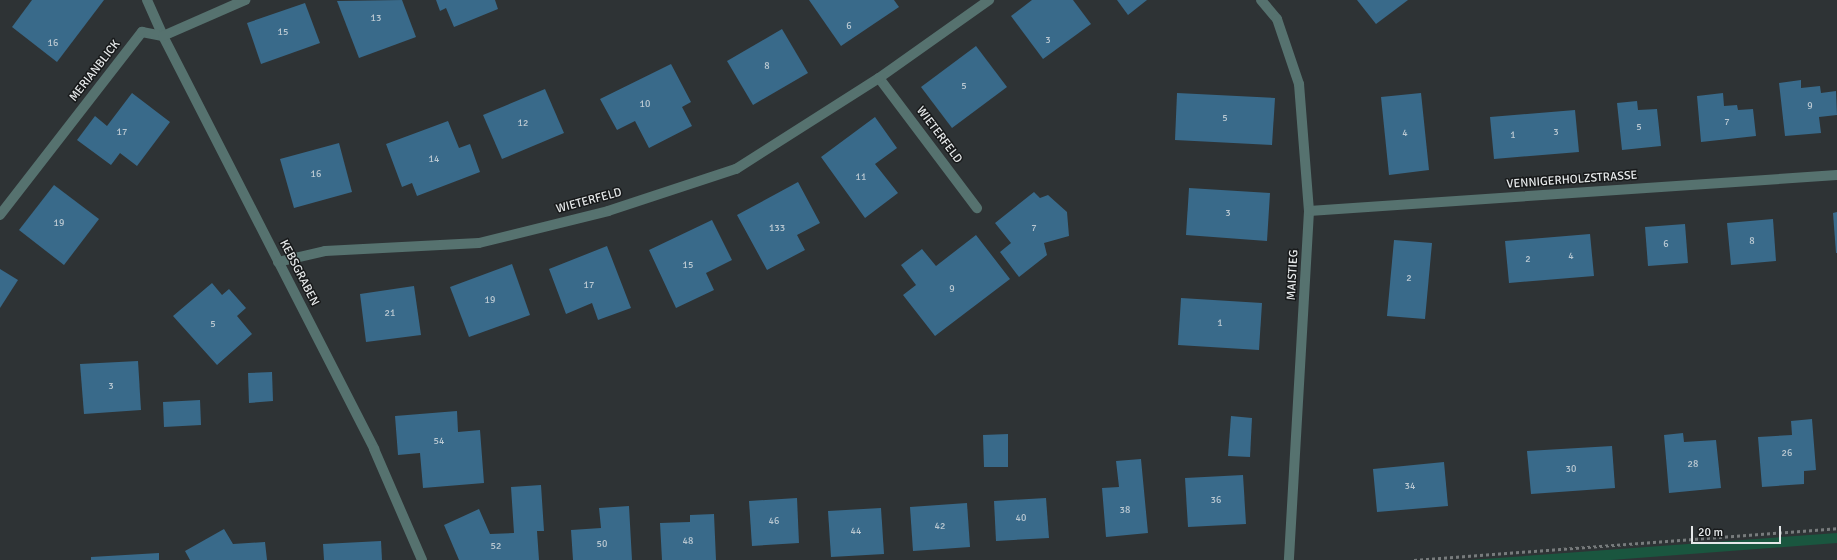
<!DOCTYPE html>
<style>
body{margin:0}
#map{position:relative;width:1837px;height:560px;overflow:hidden;background:#2e3335;font-family:Signika,sans-serif}
div>[style]{position:absolute}
.green>*{inset:0;background:#1a563f}
.building>*{inset:0;background:#396a8a}
.path>*{height:2.5px;margin-top:-1.25px;transform-origin:0;background:repeating-linear-gradient(90deg,#777b7c 0 3px,transparent 0 6px)}
.street>*{height:10px;margin:-5px;padding:0 5px;transform-origin:5px;border-radius:5px;background:#56726f}
span{translate:-50% -50%;white-space:nowrap;text-align:center;line-height:1.15;-webkit-text-stroke:3px #181a1b;paint-order:stroke}
.number-label{font-size:10px;color:#bac8d1}
.number-label span{-webkit-text-stroke-width:0}
.street-label{font-size:12px;color:#e5e8e9}
.scale{position:absolute;left:1691px;top:526px;width:90px;height:18px;box-sizing:border-box;border:2px solid #e5e8e9;border-top:0;padding-left:5px;font-size:12px;line-height:14px;white-space:nowrap;color:#e5e8e9;-webkit-text-stroke:3px #181a1b;paint-order:stroke}
</style>
<div id="map">
<div class="green">
<div style="clip-path:polygon(1837px 533px,1837px 543px,1611px 560px,1470px 560px)"></div>
</div>
<div class="building">
<div style="clip-path:polygon(32px 0,104px 0,57px 62px,12px 27px)"></div>
<div style="clip-path:polygon(402px 0,416px 37px,359px 58px,337px 1px)"></div>
<div style="clip-path:polygon(436px 0,495px 0,498px 9px,454px 27px,446px 8px,440px 11px)"></div>
<div style="clip-path:polygon(809px 0,894px 0,899px 7px,841px 46px)"></div>
<div style="clip-path:polygon(1032px 0,1073px 0,1091px 24px,1043px 59px,1011px 16px)"></div>
<div style="clip-path:polygon(1117px 0,1147px 0,1128px 15px)"></div>
<div style="clip-path:polygon(1357px 0,1408px 0,1376px 24px)"></div>
<div style="clip-path:polygon(305px 3px,320px 43px,261px 64px,247px 23px)"></div>
<div style="clip-path:polygon(782px 29px,808px 73px,753px 105px,727px 61px)"></div>
<div style="clip-path:polygon(976px 46px,1007px 87px,952px 128px,921px 87px)"></div>
<div style="clip-path:polygon(671px 64px,691px 102px,682px 107px,692px 126px,649px 148px,635px 121px,617px 130px,600px 99px)"></div>
<div style="clip-path:polygon(1801px 80px,1801px 88px,1820px 86px,1821px 93px,1836px 91px,1837px 115px,1819px 117px,1821px 133px,1785px 136px,1779px 83px)"></div>
<div style="clip-path:polygon(545px 89px,564px 133px,502px 159px,483px 115px)"></div>
<div style="clip-path:polygon(132px 93px,170px 122px,137px 166px,120px 153px,111px 165px,77px 140px,95px 116px,107px 126px)"></div>
<div style="clip-path:polygon(1177px 93px,1275px 98px,1272px 145px,1175px 140px)"></div>
<div style="clip-path:polygon(1421px 93px,1429px 170px,1389px 175px,1381px 97px)"></div>
<div style="clip-path:polygon(1723px 93px,1724px 106px,1737px 105px,1738px 110px,1753px 109px,1756px 136px,1701px 142px,1697px 96px)"></div>
<div style="clip-path:polygon(1637px 101px,1638px 110px,1657px 109px,1661px 146px,1622px 150px,1617px 103px)"></div>
<div style="clip-path:polygon(1575px 110px,1579px 152px,1494px 159px,1490px 117px)"></div>
<div style="clip-path:polygon(875px 117px,897px 148px,875px 164px,898px 193px,865px 218px,821px 157px)"></div>
<div style="clip-path:polygon(448px 121px,459px 148px,470px 144px,480px 172px,417px 196px,412px 183px,402px 187px,386px 144px)"></div>
<div style="clip-path:polygon(339px 143px,352px 192px,294px 208px,280px 159px)"></div>
<div style="clip-path:polygon(798px 182px,820px 223px,797px 235px,805px 250px,767px 270px,737px 215px)"></div>
<div style="clip-path:polygon(54px 185px,99px 219px,64px 265px,19px 230px)"></div>
<div style="clip-path:polygon(1189px 188px,1270px 193px,1267px 241px,1186px 235px)"></div>
<div style="clip-path:polygon(1034px 192px,1040px 198px,1048px 195px,1067px 212px,1069px 236px,1044px 243px,1047px 255px,1019px 277px,1000px 252px,1011px 243px,995px 223px)"></div>
<div style="clip-path:polygon(1837px 212px,1837px 253px,1836px 253px,1833px 213px)"></div>
<div style="clip-path:polygon(1773px 219px,1776px 261px,1731px 265px,1727px 223px)"></div>
<div style="clip-path:polygon(712px 220px,732px 260px,706px 273px,714px 290px,676px 308px,649px 250px)"></div>
<div style="clip-path:polygon(1685px 224px,1688px 263px,1648px 266px,1645px 227px)"></div>
<div style="clip-path:polygon(1590px 234px,1594px 276px,1509px 283px,1505px 241px)"></div>
<div style="clip-path:polygon(976px 235px,1010px 279px,935px 336px,903px 295px,916px 285px,901px 265px,922px 249px,936px 266px)"></div>
<div style="clip-path:polygon(1394px 240px,1432px 243px,1425px 319px,1387px 316px)"></div>
<div style="clip-path:polygon(607px 246px,631px 308px,598px 320px,592px 303px,566px 314px,549px 269px)"></div>
<div style="clip-path:polygon(512px 264px,530px 315px,469px 337px,450px 287px)"></div>
<div style="clip-path:polygon(0 269px,18px 280px,0 308px)"></div>
<div style="clip-path:polygon(212px 283px,222px 295px,229px 289px,246px 308px,237px 316px,252px 334px,217px 365px,173px 316px)"></div>
<div style="clip-path:polygon(414px 286px,421px 335px,366px 342px,360px 294px)"></div>
<div style="clip-path:polygon(1181px 298px,1262px 303px,1259px 350px,1178px 345px)"></div>
<div style="clip-path:polygon(138px 361px,141px 410px,84px 414px,80px 364px)"></div>
<div style="clip-path:polygon(272px 372px,273px 401px,249px 403px,248px 373px)"></div>
<div style="clip-path:polygon(200px 400px,201px 425px,164px 427px,163px 402px)"></div>
<div style="clip-path:polygon(457px 411px,458px 432px,480px 430px,484px 483px,423px 488px,420px 453px,398px 455px,395px 416px)"></div>
<div style="clip-path:polygon(1231px 416px,1252px 418px,1250px 457px,1228px 456px)"></div>
<div style="clip-path:polygon(1812px 419px,1816px 470px,1804px 471px,1804px 484px,1762px 487px,1758px 437px,1792px 435px,1791px 421px)"></div>
<div style="clip-path:polygon(1683px 433px,1684px 442px,1716px 440px,1721px 488px,1669px 493px,1664px 435px)"></div>
<div style="clip-path:polygon(1008px 434px,1008px 467px,984px 467px,983px 435px)"></div>
<div style="clip-path:polygon(1612px 446px,1615px 488px,1531px 494px,1527px 451px)"></div>
<div style="clip-path:polygon(1141px 459px,1148px 533px,1106px 537px,1102px 488px,1119px 487px,1116px 461px)"></div>
<div style="clip-path:polygon(1444px 462px,1448px 506px,1377px 512px,1373px 469px)"></div>
<div style="clip-path:polygon(1243px 475px,1246px 524px,1188px 527px,1185px 478px)"></div>
<div style="clip-path:polygon(541px 485px,544px 531px,537px 531px,539px 560px,459px 560px,444px 525px,479px 509px,490px 534px,514px 533px,511px 487px)"></div>
<div style="clip-path:polygon(797px 498px,799px 543px,752px 546px,749px 501px)"></div>
<div style="clip-path:polygon(1046px 498px,1049px 538px,996px 541px,994px 501px)"></div>
<div style="clip-path:polygon(967px 503px,970px 547px,913px 551px,910px 507px)"></div>
<div style="clip-path:polygon(629px 506px,632px 560px,573px 560px,571px 530px,601px 528px,599px 508px)"></div>
<div style="clip-path:polygon(881px 508px,884px 554px,831px 557px,828px 511px)"></div>
<div style="clip-path:polygon(714px 514px,716px 560px,662px 560px,660px 523px,690px 522px,690px 515px)"></div>
<div style="clip-path:polygon(224px 529px,233px 544px,265px 542px,267px 560px,190px 560px,185px 551px)"></div>
<div style="clip-path:polygon(381px 541px,382px 560px,324px 560px,323px 544px)"></div>
<div style="clip-path:polygon(159px 553px,159px 560px,91px 560px,91px 557px)"></div>
</div>
<div class="path">
<div style="left:1414px;top:560px;width:424px;rotate:-4.3deg"></div>
</div>
<div class="street">
<div style="left:147px;top:0;width:39px;rotate:66deg"></div>
<div style="left:163px;top:36px;width:464px;rotate:62.9deg"></div>
<div style="left:374px;top:449px;width:121px;rotate:66.6deg"></div>
<div style="left:1261px;top:0;width:25px;rotate:50deg"></div>
<div style="left:1277px;top:19px;width:69px;rotate:71.3deg"></div>
<div style="left:1299px;top:84px;width:127px;rotate:85.5deg"></div>
<div style="left:1309px;top:211px;width:350px;rotate:93.3deg"></div>
<div style="left:879px;top:78px;width:163px;rotate:53deg"></div>
<div style="left:1309px;top:211px;width:529px;rotate:-3.9deg"></div>
<div style="left:0;top:215px;width:232px;rotate:-52.2deg"></div>
<div style="left:142px;top:32px;width:21px;rotate:11deg"></div>
<div style="left:163px;top:36px;width:90px;rotate:-23.7deg"></div>
<div style="left:278px;top:262px;width:48px;rotate:-13.2deg"></div>
<div style="left:325px;top:251px;width:154px;rotate:-3deg"></div>
<div style="left:479px;top:243px;width:133px;rotate:-13.9deg"></div>
<div style="left:608px;top:211px;width:135px;rotate:-18.2deg"></div>
<div style="left:736px;top:169px;width:169px;rotate:-32.5deg"></div>
<div style="left:879px;top:78px;width:135px;rotate:-35.3deg"></div>
</div>
<div class="number-label">
<span style="left:376px;top:19px">13</span>
<span style="left:849px;top:27px">6</span>
<span style="left:283px;top:33px">15</span>
<span style="left:1048px;top:41px">3</span>
<span style="left:53px;top:44px">16</span>
<span style="left:767px;top:67px">8</span>
<span style="left:964px;top:87px">5</span>
<span style="left:645px;top:105px">10</span>
<span style="left:1810px;top:107px">9</span>
<span style="left:1225px;top:119px">5</span>
<span style="left:1727px;top:123px">7</span>
<span style="left:523px;top:124px">12</span>
<span style="left:1639px;top:128px">5</span>
<span style="left:122px;top:133px">17</span>
<span style="left:1556px;top:133px">3</span>
<span style="left:1405px;top:134px">4</span>
<span style="left:1513px;top:136px">1</span>
<span style="left:434px;top:160px">14</span>
<span style="left:316px;top:175px">16</span>
<span style="left:861px;top:178px">11</span>
<span style="left:1228px;top:214px">3</span>
<span style="left:59px;top:224px">19</span>
<span style="left:777px;top:229px">133</span>
<span style="left:1034px;top:229px">7</span>
<span style="left:1752px;top:242px">8</span>
<span style="left:1666px;top:245px">6</span>
<span style="left:1571px;top:257px">4</span>
<span style="left:1528px;top:260px">2</span>
<span style="left:688px;top:266px">15</span>
<span style="left:1409px;top:279px">2</span>
<span style="left:589px;top:286px">17</span>
<span style="left:952px;top:290px">9</span>
<span style="left:490px;top:301px">19</span>
<span style="left:390px;top:314px">21</span>
<span style="left:1220px;top:324px">1</span>
<span style="left:213px;top:325px">5</span>
<span style="left:111px;top:387px">3</span>
<span style="left:439px;top:442px">54</span>
<span style="left:1787px;top:454px">26</span>
<span style="left:1693px;top:465px">28</span>
<span style="left:1571px;top:470px">30</span>
<span style="left:1410px;top:487px">34</span>
<span style="left:1216px;top:501px">36</span>
<span style="left:1125px;top:511px">38</span>
<span style="left:1021px;top:519px">40</span>
<span style="left:774px;top:522px">46</span>
<span style="left:940px;top:527px">42</span>
<span style="left:856px;top:532px">44</span>
<span style="left:688px;top:542px">48</span>
<span style="left:602px;top:545px">50</span>
<span style="left:496px;top:547px">52</span>
</div>
<div class="street-label">
<span style="left:95px;top:71px;rotate:-52deg">MERIANBLICK</span>
<span style="left:939px;top:135px;rotate:53deg">WIETERFELD</span>
<span style="left:1572px;top:180px;rotate:-4deg">VENNIGERHOLZSTRASSE</span>
<span style="left:589px;top:201px;rotate:-15deg">WIETERFELD</span>
<span style="left:299px;top:273px;rotate:63deg">KEBSGRABEN</span>
<span style="left:1293px;top:275px;rotate:-87deg">MAISTIEG</span>
</div>
<div class="scale">20 m</div>
</div>
